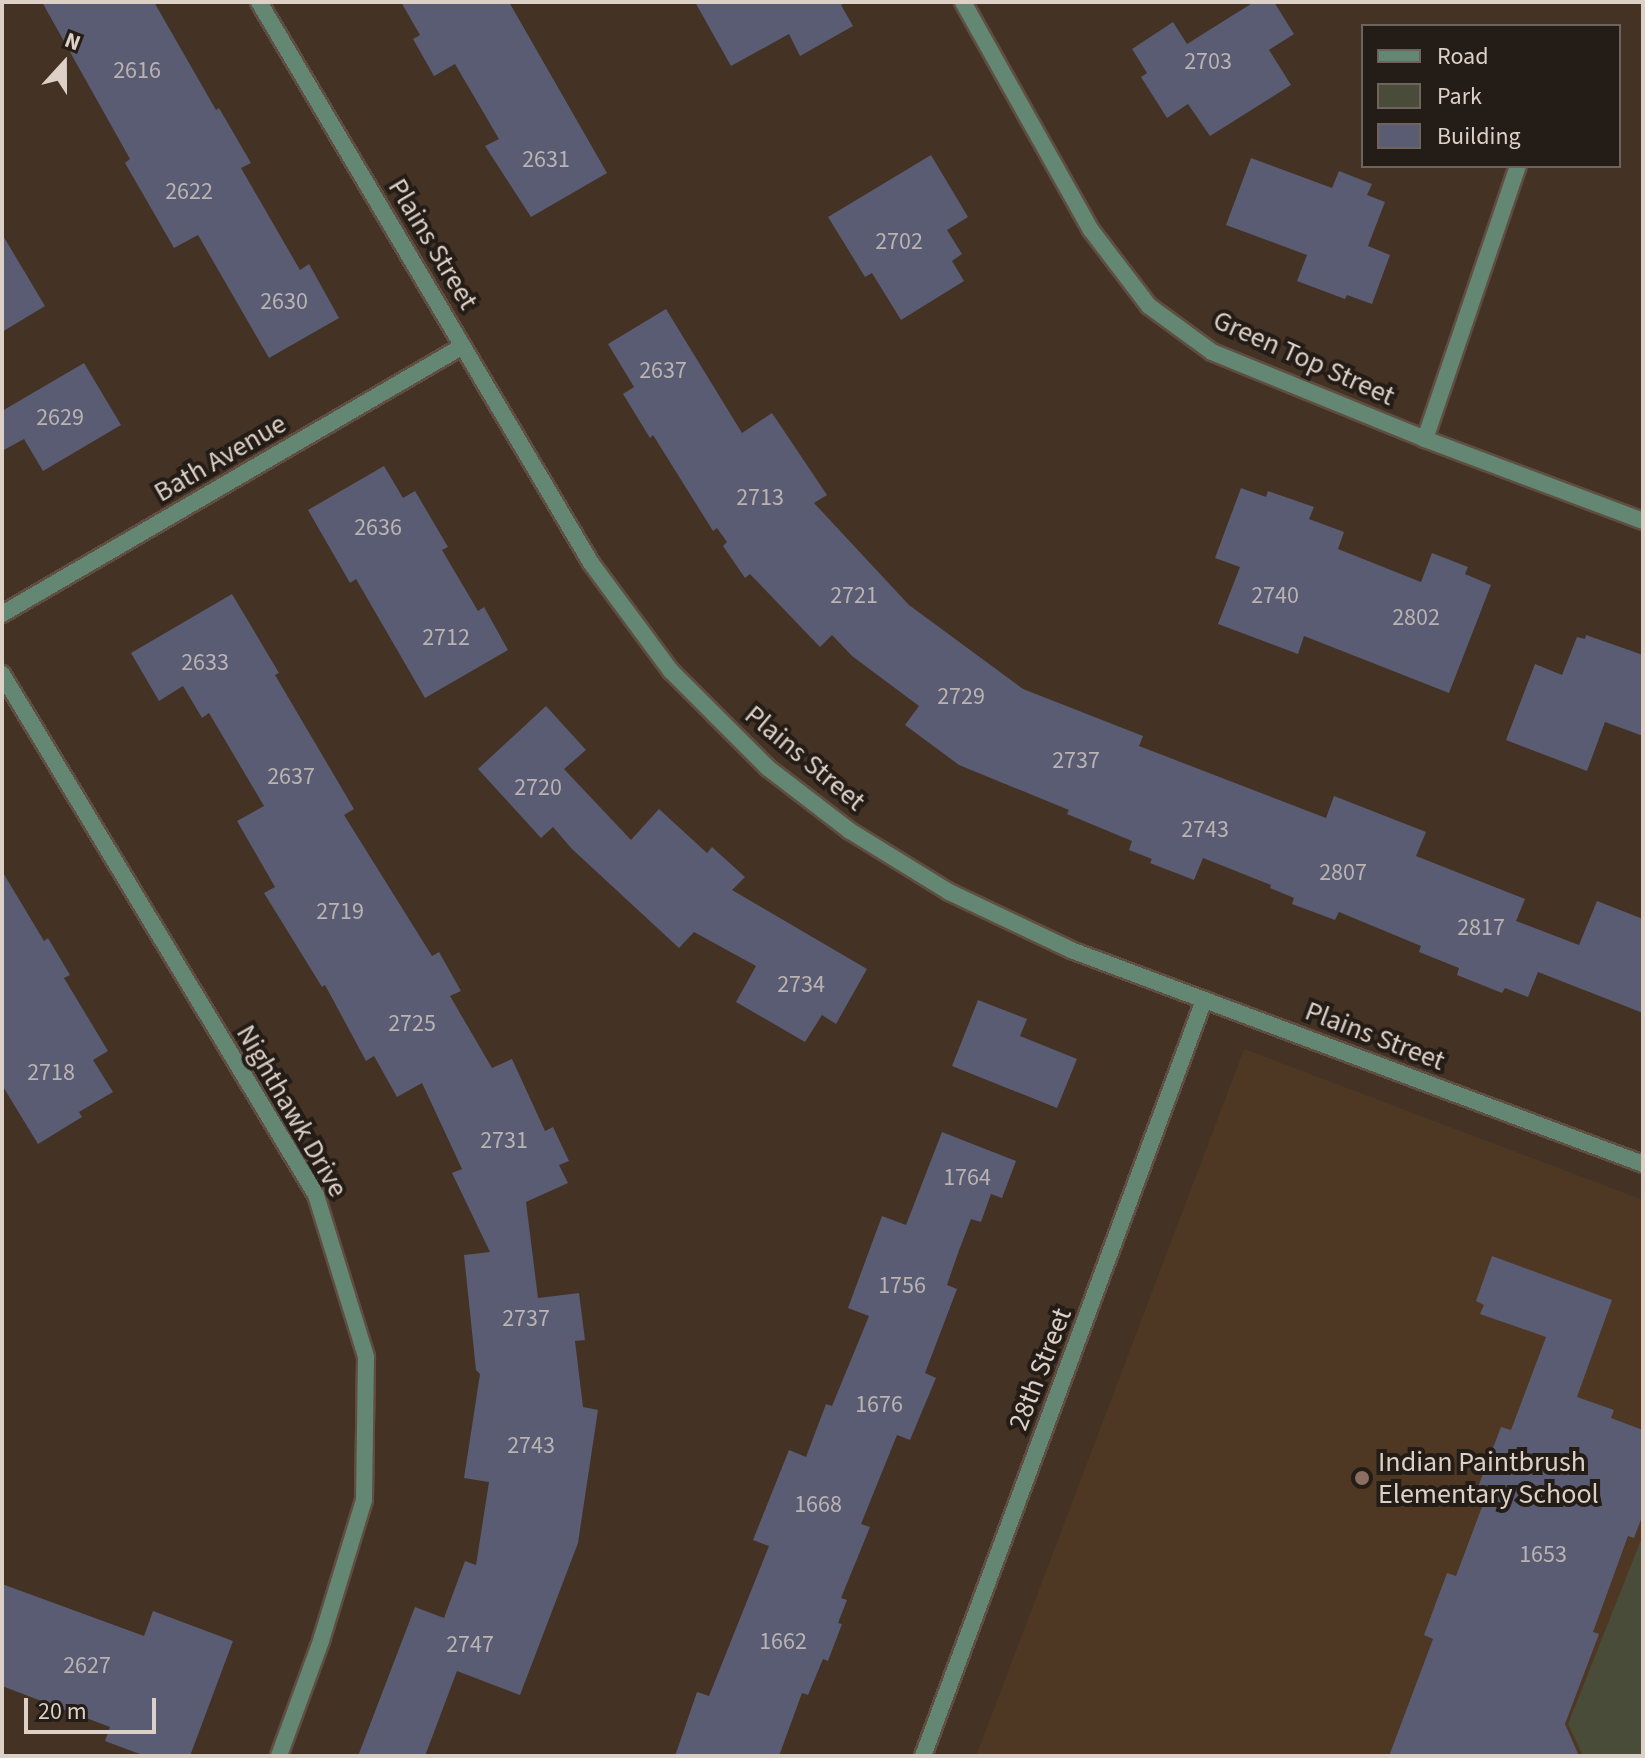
<!DOCTYPE html>
<style>
body{margin:0}
#map{position:relative;width:1645px;height:1758px;overflow:hidden;background:#443224;font-family:"Source Sans 3",sans-serif}
div>[style]{position:absolute}
.built>*{inset:0;background:#4e3723}
.green>*{inset:0;background:#494c38}
.building>*{inset:0;background:#595c72}
.roads{filter:drop-shadow(2px 0 #5f4e41) drop-shadow(-2px 0 #5f4e41) drop-shadow(0 2px #5f4e41) drop-shadow(0 -2px #5f4e41)}
.minor>*{height:16px;margin:-8px;padding:0 8px;transform-origin:8px;border-radius:8px;background:#638773}
.dots>*{width:22px;height:22px;translate:-50% -50%;box-sizing:border-box;border:4px solid #241c16;border-radius:50%}
span{translate:-50% -50%;white-space:nowrap;text-align:center;line-height:1.15;-webkit-text-stroke:8px #241c16;paint-order:stroke}
.number-label{font-size:24px;color:#bbb3b2}
.number-label span{-webkit-text-stroke-width:0}
.street-label{font-size:28px;color:#dcd0c7}
.poi-label{font-size:28px;color:#dcd0c7}
.left{translate:0 -50%;text-align:left}
.frame{position:absolute;inset:0;border:4px solid #dcd0c7;pointer-events:none}
.legend{position:absolute;left:1361px;top:24px;width:260px;height:144px;box-sizing:border-box;background:#241c16;border:2px solid #6e645d;margin:0;padding:10px 14px;list-style:none;font-size:24px;color:#dcd0c7}
.legend li{display:flex;align-items:center;gap:16px;height:40px}
.legend b{width:40px;border:2px solid #6e645d}
.north{position:absolute;left:24px;top:24px;width:80px;height:80px;-webkit-text-stroke:6px #241c16;paint-order:stroke;rotate:21deg;font-size:22px;font-weight:700;line-height:32px;text-align:center;color:#dcd0c7}
.north::after{content:'';display:block;margin:auto;width:28px;height:36px;background:#dcd0c7;clip-path:polygon(50% 0,100% 100%,50% 72%,0 100%)}
.scale{position:absolute;left:24px;top:1698px;width:132px;height:36px;box-sizing:border-box;border:4px solid #dcd0c7;border-top:0;padding-left:10px;font-size:24px;line-height:28px;white-space:nowrap;color:#dcd0c7;-webkit-text-stroke:6px #241c16;paint-order:stroke}
</style>
<div id="map">
<div class="built">
<div style="clip-path:polygon(1244px 1049px,1643px 1200px,1643px 1756px,976px 1756px)"></div>
</div>
<div class="green">
<div style="clip-path:polygon(1643px 1535px,1643px 1756px,1583px 1756px,1568px 1724px)"></div>
</div>
<div class="building">
<div style="clip-path:polygon(42px 2px,154px 2px,216px 110px,219px 108px,251px 163px,241px 168px,300px 270px,309px 264px,339px 318px,269px 358px,198px 235px,174px 248px,125px 163px,130px 159px)"></div>
<div style="clip-path:polygon(401px 2px,509px 2px,607px 173px,531px 217px,485px 146px,499px 139px,455px 64px,434px 76px,413px 39px,420px 35px)"></div>
<div style="clip-path:polygon(695px 2px,846px 2px,841px 5px,853px 26px,800px 56px,789px 34px,731px 66px)"></div>
<div style="clip-path:polygon(1254px 2px,1274px 2px,1294px 34px,1269px 50px,1291px 85px,1210px 136px,1188px 104px,1167px 118px,1141px 77px,1147px 73px,1132px 49px,1173px 22px,1187px 44px)"></div>
<div style="clip-path:polygon(931px 155px,968px 217px,947px 230px,962px 254px,952px 261px,964px 281px,901px 320px,872px 273px,865px 277px,828px 217px)"></div>
<div style="clip-path:polygon(1251px 158px,1332px 188px,1339px 171px,1372px 184px,1367px 195px,1385px 202px,1368px 246px,1390px 255px,1372px 304px,1347px 295px,1345px 299px,1297px 281px,1307px 255px,1226px 225px)"></div>
<div style="clip-path:polygon(2px 234px,45px 306px,2px 332px)"></div>
<div style="clip-path:polygon(666px 309px,742px 433px,772px 413px,827px 495px,814px 503px,909px 605px,1023px 689px,1143px 736px,1139px 746px,1326px 818px,1334px 796px,1426px 832px,1416px 856px,1525px 899px,1516px 921px,1579px 945px,1597px 901px,1643px 919px,1643px 1013px,1538px 972px,1528px 997px,1505px 988px,1502px 993px,1457px 975px,1459px 968px,1419px 952px,1421px 946px,1339px 912px,1335px 920px,1292px 904px,1294px 898px,1270px 888px,1271px 885px,1203px 858px,1194px 880px,1150px 863px,1152px 859px,1129px 850px,1132px 841px,1067px 814px,1069px 810px,959px 765px,905px 725px,919px 706px,852px 656px,832px 635px,820px 647px,750px 574px,745px 578px,723px 546px,727px 542px,717px 528px,713px 531px,653px 435px,650px 438px,623px 394px,634px 387px,608px 344px)"></div>
<div style="clip-path:polygon(84px 363px,121px 425px,43px 471px,24px 439px,2px 451px,2px 411px)"></div>
<div style="clip-path:polygon(384px 466px,403px 498px,415px 491px,448px 547px,442px 550px,478px 611px,484px 607px,508px 650px,425px 698px,356px 579px,350px 583px,308px 510px)"></div>
<div style="clip-path:polygon(1241px 488px,1266px 497px,1268px 491px,1314px 507px,1309px 519px,1344px 532px,1338px 549px,1421px 582px,1432px 553px,1468px 567px,1465px 574px,1491px 585px,1449px 693px,1304px 636px,1298px 654px,1218px 624px,1240px 567px,1215px 558px)"></div>
<div style="clip-path:polygon(232px 594px,279px 673px,275px 675px,354px 809px,344px 815px,432px 956px,439px 952px,461px 991px,450px 996px,492px 1068px,512px 1059px,545px 1131px,553px 1127px,569px 1161px,559px 1165px,568px 1183px,526px 1202px,538px 1298px,579px 1293px,585px 1340px,575px 1341px,583px 1407px,598px 1410px,578px 1543px,520px 1695px,457px 1671px,425px 1756px,358px 1756px,415px 1607px,444px 1618px,465px 1561px,476px 1565px,489px 1482px,464px 1478px,480px 1374px,476px 1370px,464px 1255px,490px 1252px,452px 1173px,462px 1169px,422px 1083px,397px 1097px,374px 1056px,366px 1061px,325px 985px,322px 987px,264px 893px,275px 887px,237px 821px,264px 806px,209px 713px,202px 718px,183px 686px,159px 701px,131px 653px)"></div>
<div style="clip-path:polygon(1586px 635px,1643px 655px,1643px 736px,1605px 722px,1587px 771px,1506px 740px,1535px 664px,1562px 675px,1577px 637px,1585px 639px)"></div>
<div style="clip-path:polygon(546px 706px,586px 750px,564px 769px,631px 840px,659px 809px,707px 853px,712px 847px,745px 877px,732px 890px,867px 969px,836px 1024px,822px 1015px,805px 1042px,736px 1002px,756px 966px,694px 932px,679px 948px,572px 849px,553px 827px,541px 838px,478px 769px)"></div>
<div style="clip-path:polygon(2px 871px,44px 941px,48px 938px,70px 975px,64px 978px,108px 1051px,93px 1060px,113px 1092px,79px 1112px,82px 1117px,38px 1144px,2px 1085px)"></div>
<div style="clip-path:polygon(978px 1000px,1027px 1019px,1020px 1036px,1077px 1059px,1057px 1108px,952px 1066px)"></div>
<div style="clip-path:polygon(942px 1132px,1016px 1161px,1002px 1198px,991px 1194px,981px 1222px,971px 1219px,958px 1253px,947px 1285px,957px 1289px,925px 1373px,936px 1378px,910px 1440px,897px 1435px,861px 1524px,870px 1527px,841px 1598px,847px 1600px,838px 1623px,842px 1624px,828px 1661px,823px 1659px,808px 1695px,802px 1693px,779px 1756px,675px 1756px,697px 1692px,709px 1696px,769px 1546px,753px 1540px,789px 1450px,806px 1457px,826px 1404px,832px 1406px,869px 1316px,848px 1308px,882px 1216px,906px 1225px)"></div>
<div style="clip-path:polygon(1492px 1256px,1612px 1300px,1577px 1397px,1614px 1410px,1611px 1418px,1643px 1430px,1643px 1514px,1634px 1538px,1628px 1536px,1593px 1632px,1599px 1634px,1565px 1724px,1579px 1756px,1389px 1756px,1433px 1639px,1424px 1635px,1447px 1573px,1456px 1576px,1488px 1491px,1478px 1487px,1501px 1427px,1511px 1430px,1546px 1337px,1480px 1314px,1484px 1305px,1476px 1301px)"></div>
<div style="clip-path:polygon(2px 1584px,144px 1636px,153px 1611px,233px 1641px,190px 1756px,145px 1756px,105px 1741px,110px 1727px,2px 1686px)"></div>
</div>
<div class="roads">
<div class="minor">
<div style="left:259px;top:2px;width:652px;rotate:59.38deg"></div>
<div style="left:591px;top:563px;width:134px;rotate:53.5deg"></div>
<div style="left:671px;top:671px;width:137px;rotate:45deg"></div>
<div style="left:768px;top:768px;width:103px;rotate:37.5deg"></div>
<div style="left:850px;top:831px;width:116px;rotate:31.6deg"></div>
<div style="left:949px;top:892px;width:135px;rotate:25.4deg"></div>
<div style="left:1071px;top:950px;width:611px;rotate:20.51deg"></div>
<div style="left:963px;top:2px;width:261px;rotate:60.7deg"></div>
<div style="left:1091px;top:230px;width:96px;rotate:52.7deg"></div>
<div style="left:1149px;top:306px;width:78px;rotate:36.1deg"></div>
<div style="left:1212px;top:352px;width:230px;rotate:22.2deg"></div>
<div style="left:1425px;top:439px;width:233px;rotate:20.6deg"></div>
<div style="left:1425px;top:439px;width:288px;rotate:-71.2deg"></div>
<div style="left:2px;top:614px;width:533px;rotate:-30.17deg"></div>
<div style="left:2px;top:674px;width:608px;rotate:58.92deg"></div>
<div style="left:316px;top:1195px;width:170px;rotate:72.8deg"></div>
<div style="left:366px;top:1357px;width:143px;rotate:90.8deg"></div>
<div style="left:364px;top:1500px;width:147px;rotate:107deg"></div>
<div style="left:321px;top:1641px;width:122px;rotate:110.1deg"></div>
<div style="left:923px;top:1756px;width:807px;rotate:-69.61deg"></div>
</div>
</div>
<div class="dots">
<div style="left:1362px;top:1478px;background:#8d6e63"></div>
</div>
<div class="number-label">
<span style="left:1208px;top:62px">2703</span>
<span style="left:137px;top:71px">2616</span>
<span style="left:546px;top:160px">2631</span>
<span style="left:189px;top:192px">2622</span>
<span style="left:899px;top:242px">2702</span>
<span style="left:284px;top:302px">2630</span>
<span style="left:663px;top:371px">2637</span>
<span style="left:60px;top:418px">2629</span>
<span style="left:760px;top:498px">2713</span>
<span style="left:378px;top:528px">2636</span>
<span style="left:854px;top:596px">2721</span>
<span style="left:1275px;top:596px">2740</span>
<span style="left:1416px;top:618px">2802</span>
<span style="left:446px;top:638px">2712</span>
<span style="left:205px;top:663px">2633</span>
<span style="left:961px;top:697px">2729</span>
<span style="left:1076px;top:761px">2737</span>
<span style="left:291px;top:777px">2637</span>
<span style="left:538px;top:788px">2720</span>
<span style="left:1205px;top:830px">2743</span>
<span style="left:1343px;top:873px">2807</span>
<span style="left:340px;top:912px">2719</span>
<span style="left:1481px;top:928px">2817</span>
<span style="left:801px;top:985px">2734</span>
<span style="left:412px;top:1024px">2725</span>
<span style="left:51px;top:1073px">2718</span>
<span style="left:504px;top:1141px">2731</span>
<span style="left:967px;top:1178px">1764</span>
<span style="left:902px;top:1286px">1756</span>
<span style="left:526px;top:1319px">2737</span>
<span style="left:879px;top:1405px">1676</span>
<span style="left:531px;top:1446px">2743</span>
<span style="left:818px;top:1505px">1668</span>
<span style="left:1543px;top:1555px">1653</span>
<span style="left:783px;top:1642px">1662</span>
<span style="left:470px;top:1645px">2747</span>
<span style="left:87px;top:1666px">2627</span>
</div>
<div class="street-label">
<span style="left:433px;top:244px;rotate:59deg">Plains Street</span>
<span style="left:1304px;top:358px;rotate:24deg">Green Top Street</span>
<span style="left:220px;top:458px;rotate:-30deg">Bath Avenue</span>
<span style="left:805px;top:758px;rotate:40deg">Plains Street</span>
<span style="left:1375px;top:1036px;rotate:21deg">Plains Street</span>
<span style="left:292px;top:1111px;rotate:60deg">Nighthawk Drive</span>
<span style="left:1040px;top:1369px;rotate:-69deg">28th Street</span>
</div>
<div class="poi-label">
<span class="left" style="left:1378px;top:1478px">Indian Paintbrush<br>Elementary School</span>
</div>
<div class="frame"></div>
<ul class="legend">
<li><b style="height:10px;background:#638773"></b>Road</li>
<li><b style="height:22px;background:#494c38"></b>Park</li>
<li><b style="height:22px;background:#595c72"></b>Building</li>
</ul>
<div class="north">N</div>
<div class="scale">20 m</div>
</div>
